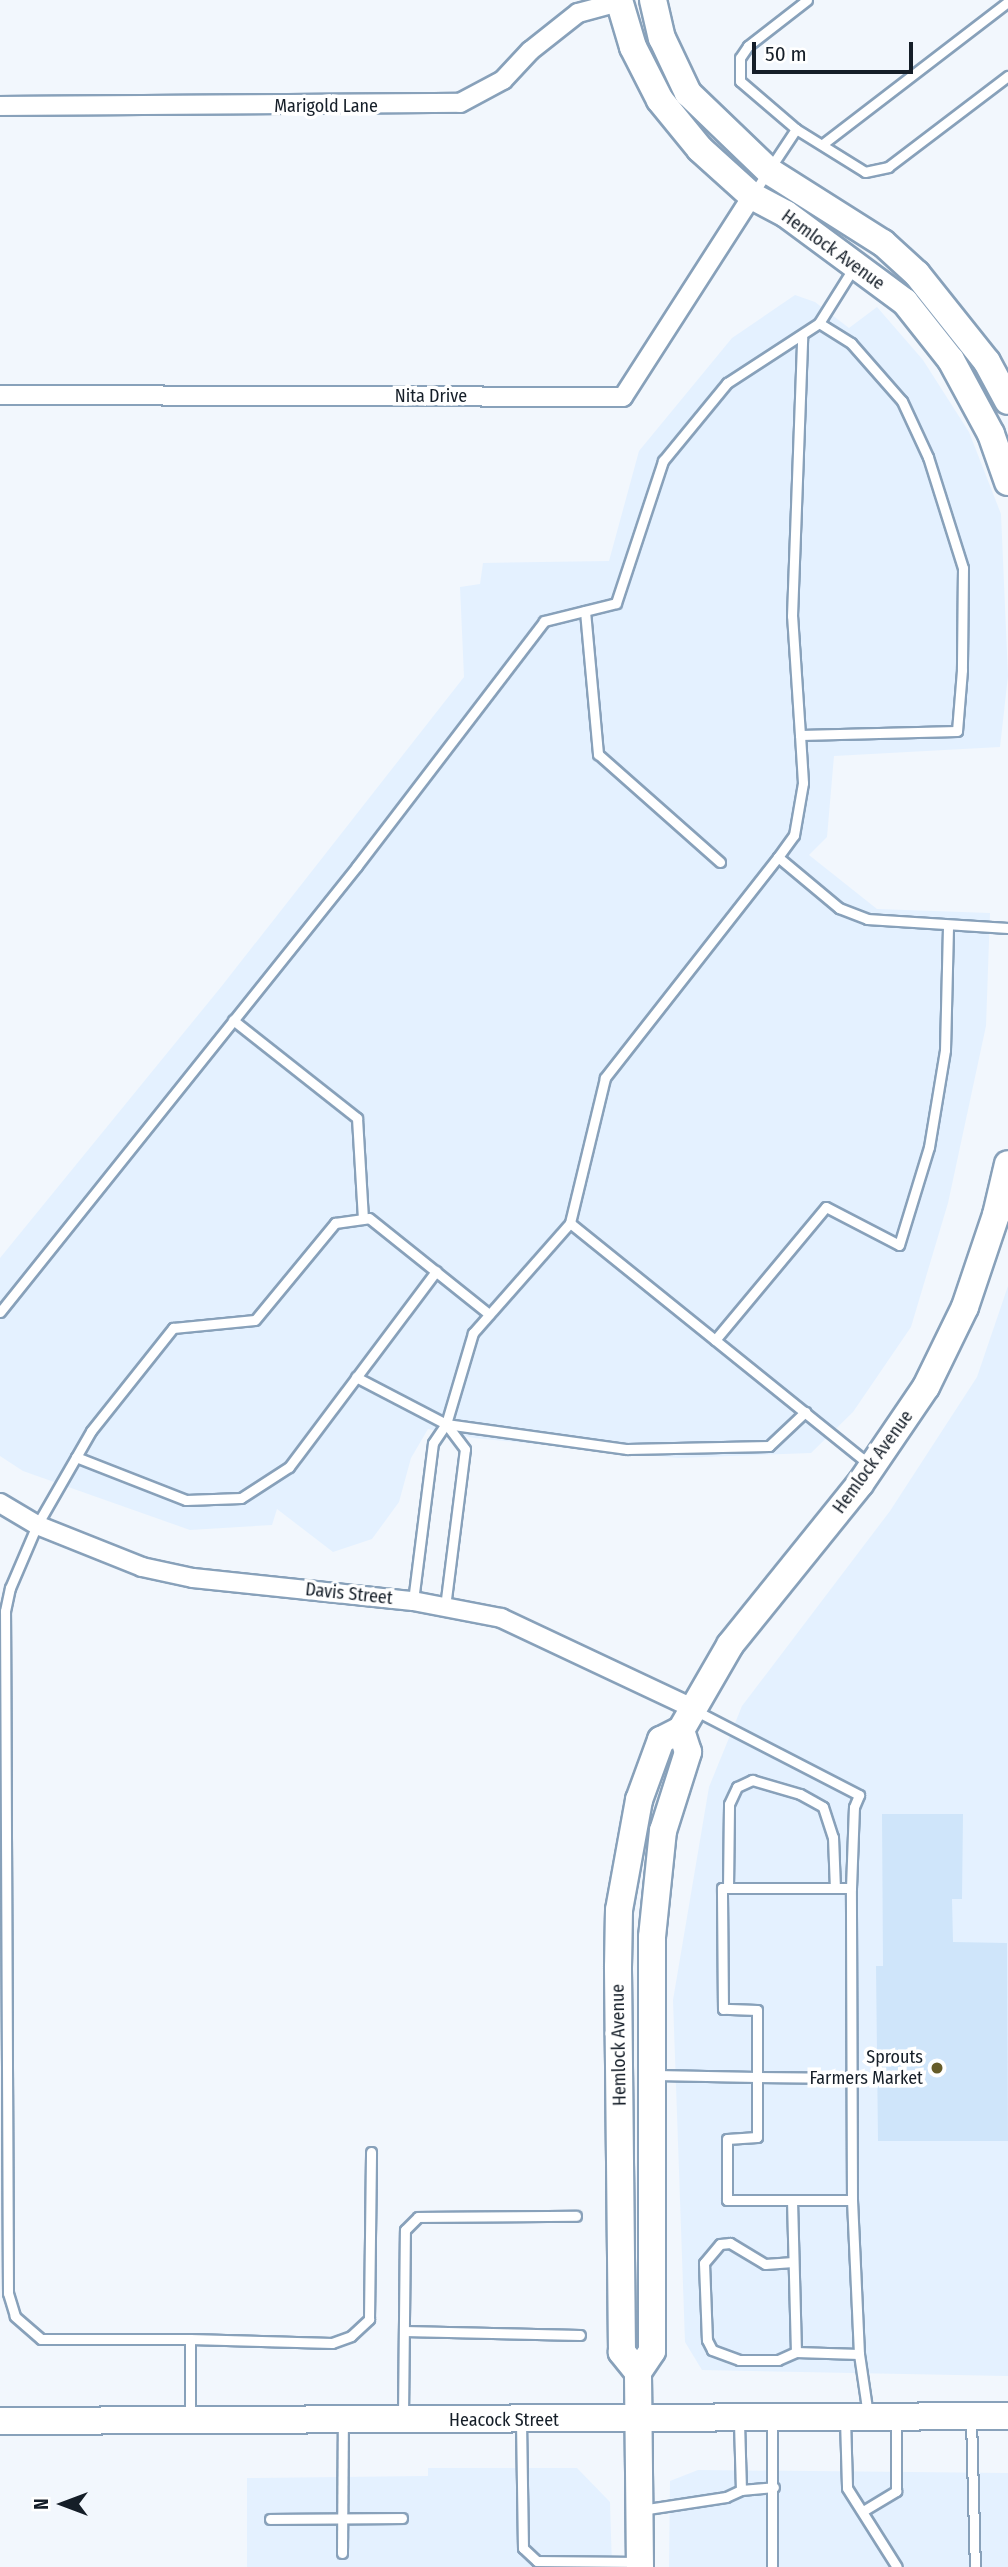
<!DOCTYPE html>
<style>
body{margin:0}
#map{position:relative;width:1008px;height:2567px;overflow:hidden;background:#f2f7fd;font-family:"Fira Sans Condensed",sans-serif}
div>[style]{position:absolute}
.built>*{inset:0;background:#e4f1ff}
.building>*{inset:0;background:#cfe5fa}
.roads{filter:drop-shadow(2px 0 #88a1ba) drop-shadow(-2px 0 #88a1ba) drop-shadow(0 2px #88a1ba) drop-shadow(0 -2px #88a1ba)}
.lane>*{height:9px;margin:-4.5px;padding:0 4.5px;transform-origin:4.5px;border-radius:4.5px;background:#fff}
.street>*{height:18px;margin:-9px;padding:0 9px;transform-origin:9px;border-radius:9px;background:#fff}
.secondary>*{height:26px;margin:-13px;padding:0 13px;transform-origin:13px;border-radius:13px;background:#fff}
.dots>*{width:19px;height:19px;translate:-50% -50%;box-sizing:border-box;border:4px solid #fff;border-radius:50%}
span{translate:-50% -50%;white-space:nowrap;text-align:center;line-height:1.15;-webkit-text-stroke:7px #fff;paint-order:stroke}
.street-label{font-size:18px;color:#151e28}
.poi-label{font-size:18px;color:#151e28}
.right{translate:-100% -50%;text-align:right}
.north{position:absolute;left:28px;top:2469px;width:70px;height:70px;-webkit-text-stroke:5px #fff;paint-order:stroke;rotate:270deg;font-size:19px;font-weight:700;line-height:28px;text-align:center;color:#151e28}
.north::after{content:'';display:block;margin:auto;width:24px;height:32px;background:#151e28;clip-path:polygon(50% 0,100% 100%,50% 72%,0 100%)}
.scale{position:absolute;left:752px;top:42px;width:161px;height:32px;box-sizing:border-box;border:4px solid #151e28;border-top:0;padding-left:9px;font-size:21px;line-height:24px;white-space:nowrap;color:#151e28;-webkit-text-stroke:5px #fff;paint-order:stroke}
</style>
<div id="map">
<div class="built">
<div style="clip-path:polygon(795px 295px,815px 302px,849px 328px,877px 307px,923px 360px,969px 432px,1001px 514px,1008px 676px,1000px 747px,834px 756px,827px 837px,809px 855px,877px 909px,990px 913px,986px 1026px,948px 1203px,911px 1327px,853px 1412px,811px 1453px,678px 1458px,474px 1438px,428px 1429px,411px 1458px,399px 1502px,372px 1539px,333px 1552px,277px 1509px,272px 1525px,190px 1530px,23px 1471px,0 1456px,0 1258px,221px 987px,464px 677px,460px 587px,480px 584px,483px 563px,609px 561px,639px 451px,732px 338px)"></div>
<div style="clip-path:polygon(1008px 1286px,1008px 2376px,702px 2370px,685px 2342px,673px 2000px,709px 1787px,742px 1706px,890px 1511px,977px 1377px)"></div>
<div style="clip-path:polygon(428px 2468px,577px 2468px,610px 2502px,612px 2567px,247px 2567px,247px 2478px,428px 2476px)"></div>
<div style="clip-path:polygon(698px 2470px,1008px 2473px,1008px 2567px,669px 2567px,670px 2481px)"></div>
</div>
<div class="building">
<div style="clip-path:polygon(882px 1814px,963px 1814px,962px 1899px,952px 1899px,953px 1942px,1007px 1943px,1008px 2141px,878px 2141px,876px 1966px,883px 1966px)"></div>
</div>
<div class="roads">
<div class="lane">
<div style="left:807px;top:0;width:75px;rotate:142.1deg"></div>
<div style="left:748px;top:46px;width:14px;rotate:124deg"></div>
<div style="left:740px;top:58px;width:23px;rotate:90deg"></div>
<div style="left:740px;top:81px;width:74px;rotate:40.6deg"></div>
<div style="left:796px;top:129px;width:81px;rotate:31.9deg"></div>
<div style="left:865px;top:172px;width:24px;rotate:-12deg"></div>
<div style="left:888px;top:167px;width:151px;rotate:-37.2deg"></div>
<div style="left:824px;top:143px;width:232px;rotate:-37.5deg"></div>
<div style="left:753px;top:194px;width:78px;rotate:-56.5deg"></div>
<div style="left:819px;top:323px;width:38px;rotate:32deg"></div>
<div style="left:851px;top:343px;width:77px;rotate:48.7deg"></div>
<div style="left:902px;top:401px;width:62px;rotate:65.1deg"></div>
<div style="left:928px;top:457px;width:116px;rotate:72.5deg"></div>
<div style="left:963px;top:568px;width:102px;rotate:90.6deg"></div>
<div style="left:962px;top:670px;width:61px;rotate:94.7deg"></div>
<div style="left:957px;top:731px;width:157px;rotate:178.5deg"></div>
<div style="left:800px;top:735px;width:48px;rotate:86.4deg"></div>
<div style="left:803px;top:783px;width:53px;rotate:99.8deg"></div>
<div style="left:794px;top:835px;width:27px;rotate:126deg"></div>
<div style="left:778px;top:857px;width:80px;rotate:39.9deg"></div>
<div style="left:839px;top:908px;width:30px;rotate:21deg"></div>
<div style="left:867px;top:919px;width:141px;rotate:3.7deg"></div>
<div style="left:585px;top:611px;width:144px;rotate:84.8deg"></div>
<div style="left:598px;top:754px;width:163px;rotate:41.5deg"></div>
<div style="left:800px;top:735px;width:119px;rotate:-93.8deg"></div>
<div style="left:792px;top:616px;width:279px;rotate:-87.9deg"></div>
<div style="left:778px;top:857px;width:281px;rotate:128.1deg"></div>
<div style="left:605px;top:1078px;width:149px;rotate:103.6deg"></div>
<div style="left:570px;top:1223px;width:387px;rotate:38.9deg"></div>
<div style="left:233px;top:1020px;width:158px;rotate:38.3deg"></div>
<div style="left:357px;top:1118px;width:101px;rotate:86.6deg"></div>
<div style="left:0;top:1312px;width:571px;rotate:-51.32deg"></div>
<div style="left:357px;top:866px;width:308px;rotate:-52.6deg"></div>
<div style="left:544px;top:621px;width:74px;rotate:-14deg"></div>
<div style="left:616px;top:603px;width:150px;rotate:-71.7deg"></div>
<div style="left:663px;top:461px;width:101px;rotate:-50.6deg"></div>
<div style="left:727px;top:383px;width:110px;rotate:-33.1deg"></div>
<div style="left:819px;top:323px;width:66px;rotate:-58deg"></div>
<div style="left:715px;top:1340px;width:173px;rotate:-50.2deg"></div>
<div style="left:826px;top:1207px;width:82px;rotate:27.5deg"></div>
<div style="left:899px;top:1245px;width:102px;rotate:-73deg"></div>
<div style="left:929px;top:1147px;width:98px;rotate:-80.6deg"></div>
<div style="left:945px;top:1050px;width:125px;rotate:-88.6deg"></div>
<div style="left:356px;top:1377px;width:102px;rotate:27.6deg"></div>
<div style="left:446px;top:1424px;width:183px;rotate:7.9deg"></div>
<div style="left:627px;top:1449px;width:142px;rotate:-1.2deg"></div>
<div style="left:769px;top:1446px;width:50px;rotate:-43.4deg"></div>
<div style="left:76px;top:1457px;width:118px;rotate:21.4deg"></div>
<div style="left:186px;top:1500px;width:55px;rotate:-2.1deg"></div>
<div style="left:241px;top:1498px;width:57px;rotate:-32.9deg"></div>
<div style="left:289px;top:1467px;width:245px;rotate:-53.1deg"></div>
<div style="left:413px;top:1601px;width:159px;rotate:-82.8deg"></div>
<div style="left:433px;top:1443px;width:23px;rotate:-56deg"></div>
<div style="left:446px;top:1424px;width:95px;rotate:-73.5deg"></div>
<div style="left:473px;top:1333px;width:147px;rotate:-48.6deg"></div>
<div style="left:445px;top:1607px;width:159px;rotate:-82.8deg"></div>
<div style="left:465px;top:1449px;width:31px;rotate:-127deg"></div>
<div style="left:728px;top:1888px;width:84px;rotate:-89.3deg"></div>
<div style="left:729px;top:1804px;width:19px;rotate:-65deg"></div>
<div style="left:737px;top:1787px;width:17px;rotate:-25deg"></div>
<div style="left:752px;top:1780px;width:50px;rotate:16.3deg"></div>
<div style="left:800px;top:1794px;width:26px;rotate:29deg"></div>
<div style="left:823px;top:1807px;width:32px;rotate:72deg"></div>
<div style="left:833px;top:1837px;width:51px;rotate:87.8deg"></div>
<div style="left:656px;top:2075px;width:101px;rotate:1.1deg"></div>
<div style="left:757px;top:2077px;width:67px;rotate:-90deg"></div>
<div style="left:757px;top:2010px;width:34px;rotate:-178deg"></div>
<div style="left:723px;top:2009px;width:121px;rotate:-90.5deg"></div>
<div style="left:722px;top:1888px;width:129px"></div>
<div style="left:851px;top:1888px;width:81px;rotate:-87.9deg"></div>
<div style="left:854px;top:1807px;width:13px;rotate:-67deg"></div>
<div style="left:859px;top:1795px;width:183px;rotate:-152.7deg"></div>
<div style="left:853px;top:2078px;width:96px;rotate:-179.4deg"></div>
<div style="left:757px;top:2077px;width:60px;rotate:90deg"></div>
<div style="left:757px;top:2137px;width:30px;rotate:176deg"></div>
<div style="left:727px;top:2139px;width:61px;rotate:90deg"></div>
<div style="left:727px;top:2200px;width:65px"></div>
<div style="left:792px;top:2200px;width:152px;rotate:88.5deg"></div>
<div style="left:796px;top:2352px;width:63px;rotate:1.8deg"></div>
<div style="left:792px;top:2200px;width:60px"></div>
<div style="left:852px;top:2200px;width:312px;rotate:-90.2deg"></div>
<div style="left:852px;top:2200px;width:154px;rotate:87.4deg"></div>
<div style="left:859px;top:2354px;width:62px;rotate:81.6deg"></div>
<div style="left:793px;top:2262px;width:28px;rotate:176deg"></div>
<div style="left:765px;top:2264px;width:41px;rotate:-149deg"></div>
<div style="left:730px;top:2243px;width:10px;rotate:174deg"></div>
<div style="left:720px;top:2244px;width:25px;rotate:130deg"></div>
<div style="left:704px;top:2263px;width:77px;rotate:87.8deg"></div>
<div style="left:707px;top:2340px;width:11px;rotate:63deg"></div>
<div style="left:712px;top:2350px;width:29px;rotate:20deg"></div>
<div style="left:739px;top:2360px;width:39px"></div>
<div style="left:778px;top:2360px;width:20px;rotate:-24deg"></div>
<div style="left:404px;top:2331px;width:176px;rotate:1.3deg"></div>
<div style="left:190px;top:2339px;width:142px;rotate:1.6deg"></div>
<div style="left:332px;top:2343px;width:20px;rotate:-20deg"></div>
<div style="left:351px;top:2336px;width:25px;rotate:-43deg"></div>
<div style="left:369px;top:2319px;width:167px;rotate:-89.3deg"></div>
<div style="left:403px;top:2415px;width:185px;rotate:-89.4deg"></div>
<div style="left:405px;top:2230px;width:18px;rotate:-45deg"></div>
<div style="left:418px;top:2217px;width:158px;rotate:-0.4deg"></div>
<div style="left:190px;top:2418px;width:79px;rotate:-90deg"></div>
<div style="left:190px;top:2339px;width:149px;rotate:180deg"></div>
<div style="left:41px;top:2339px;width:35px;rotate:-139deg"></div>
<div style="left:15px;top:2316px;width:24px;rotate:-107deg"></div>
<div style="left:8px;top:2293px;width:682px;rotate:-90.25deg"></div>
<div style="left:5px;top:1611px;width:24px;rotate:-78deg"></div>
<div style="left:10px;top:1588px;width:69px;rotate:-66.8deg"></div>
<div style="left:37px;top:1525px;width:108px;rotate:-60.1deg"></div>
<div style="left:91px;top:1431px;width:132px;rotate:-51.5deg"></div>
<div style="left:173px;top:1328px;width:82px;rotate:-5.6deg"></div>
<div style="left:255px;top:1320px;width:126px;rotate:-50.5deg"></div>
<div style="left:335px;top:1223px;width:34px;rotate:-8deg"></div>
<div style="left:369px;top:1218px;width:154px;rotate:38.7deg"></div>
<div style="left:971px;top:2418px;width:149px;rotate:88.5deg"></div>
<div style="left:772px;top:2419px;width:148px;rotate:90deg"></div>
<div style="left:845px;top:2419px;width:69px;rotate:88.3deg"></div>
<div style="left:847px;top:2488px;width:93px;rotate:57.7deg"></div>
<div style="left:521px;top:2421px;width:127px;rotate:89.1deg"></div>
<div style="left:523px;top:2548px;width:19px;rotate:43deg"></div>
<div style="left:537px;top:2561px;width:99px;rotate:0.6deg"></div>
<div style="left:741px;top:2490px;width:33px;rotate:-5deg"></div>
<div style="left:641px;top:2510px;width:86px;rotate:-8.7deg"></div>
<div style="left:726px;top:2497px;width:17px;rotate:-25deg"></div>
<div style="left:741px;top:2490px;width:69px;rotate:-91.7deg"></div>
<div style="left:863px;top:2511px;width:39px;rotate:-31deg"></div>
<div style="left:896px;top:2491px;width:71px;rotate:-90deg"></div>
<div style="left:270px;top:2519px;width:132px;rotate:-0.4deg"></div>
<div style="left:342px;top:2553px;width:131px;rotate:-89.6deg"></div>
</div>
<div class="street">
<div style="left:0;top:106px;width:460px;rotate:-0.4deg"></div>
<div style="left:460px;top:103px;width:49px;rotate:-28.1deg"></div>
<div style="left:503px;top:80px;width:40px;rotate:-47deg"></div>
<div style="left:530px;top:51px;width:61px;rotate:-38.4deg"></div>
<div style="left:578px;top:13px;width:42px;rotate:-15deg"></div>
<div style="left:0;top:395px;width:623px;rotate:0.18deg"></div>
<div style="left:623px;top:397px;width:239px;rotate:-57.3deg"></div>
<div style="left:0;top:1503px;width:43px;rotate:30.7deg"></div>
<div style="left:37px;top:1525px;width:113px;rotate:21.8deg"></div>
<div style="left:142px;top:1567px;width:52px;rotate:12.2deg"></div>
<div style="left:193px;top:1578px;width:221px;rotate:6deg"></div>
<div style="left:413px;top:1601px;width:90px;rotate:10.9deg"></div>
<div style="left:501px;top:1618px;width:211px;rotate:25.2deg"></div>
</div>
<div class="secondary">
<div style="left:619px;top:0;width:49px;rotate:73.4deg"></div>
<div style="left:633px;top:47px;width:59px;rotate:63deg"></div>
<div style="left:660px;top:100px;width:63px;rotate:50.8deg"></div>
<div style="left:700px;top:149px;width:70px;rotate:42.1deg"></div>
<div style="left:752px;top:196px;width:38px;rotate:28deg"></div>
<div style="left:786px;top:214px;width:148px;rotate:36.5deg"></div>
<div style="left:905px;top:302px;width:74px;rotate:51.6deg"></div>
<div style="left:951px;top:360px;width:84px;rotate:61.6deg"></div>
<div style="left:991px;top:434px;width:51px;rotate:70.5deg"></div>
<div style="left:653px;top:0;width:39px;rotate:77deg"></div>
<div style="left:662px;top:38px;width:61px;rotate:64.7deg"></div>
<div style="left:688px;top:93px;width:112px;rotate:43.9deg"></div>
<div style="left:769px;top:171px;width:135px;rotate:32.3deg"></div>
<div style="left:883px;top:243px;width:46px;rotate:42.4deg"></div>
<div style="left:917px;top:274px;width:112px;rotate:51.5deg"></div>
<div style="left:987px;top:362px;width:44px;rotate:61.7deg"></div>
<div style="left:638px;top:2372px;width:26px;rotate:-129deg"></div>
<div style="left:622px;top:2352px;width:385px;rotate:-90.6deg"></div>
<div style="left:618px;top:1967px;width:57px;rotate:-89deg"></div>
<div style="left:619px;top:1910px;width:112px;rotate:-79.7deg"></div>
<div style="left:639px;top:1800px;width:64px;rotate:-69.9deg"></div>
<div style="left:661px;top:1740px;width:22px;rotate:-27deg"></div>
<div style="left:681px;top:1730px;width:98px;rotate:-60deg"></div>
<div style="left:730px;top:1645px;width:207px;rotate:-51.1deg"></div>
<div style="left:860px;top:1484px;width:117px;rotate:-55.8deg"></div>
<div style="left:926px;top:1387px;width:89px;rotate:-64deg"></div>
<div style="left:965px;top:1307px;width:97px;rotate:-71.4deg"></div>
<div style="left:996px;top:1215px;width:52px;rotate:-76.8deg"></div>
<div style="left:0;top:2421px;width:1008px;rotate:-0.28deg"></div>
<div style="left:640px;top:2567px;width:195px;rotate:-90.6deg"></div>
<div style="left:638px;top:2372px;width:25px;rotate:-56deg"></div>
<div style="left:652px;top:2351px;width:414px;rotate:-90deg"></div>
<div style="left:652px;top:1937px;width:107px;rotate:-84.1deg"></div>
<div style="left:663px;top:1831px;width:83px;rotate:-72.4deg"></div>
<div style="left:688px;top:1752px;width:23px;rotate:-108deg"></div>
</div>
</div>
<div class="dots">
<div style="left:937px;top:2068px;background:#665c29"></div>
</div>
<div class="street-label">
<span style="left:326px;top:106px">Marigold Lane</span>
<span style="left:833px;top:250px;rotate:36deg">Hemlock Avenue</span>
<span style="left:431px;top:396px">Nita Drive</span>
<span style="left:873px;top:1462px;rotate:-54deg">Hemlock Avenue</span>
<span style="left:349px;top:1594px;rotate:6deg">Davis Street</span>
<span style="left:619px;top:2045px;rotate:-91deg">Hemlock Avenue</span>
<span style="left:504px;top:2420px">Heacock Street</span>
</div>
<div class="poi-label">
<span class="right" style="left:923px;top:2068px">Sprouts<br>Farmers Market</span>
</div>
<div class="north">N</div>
<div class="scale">50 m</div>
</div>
